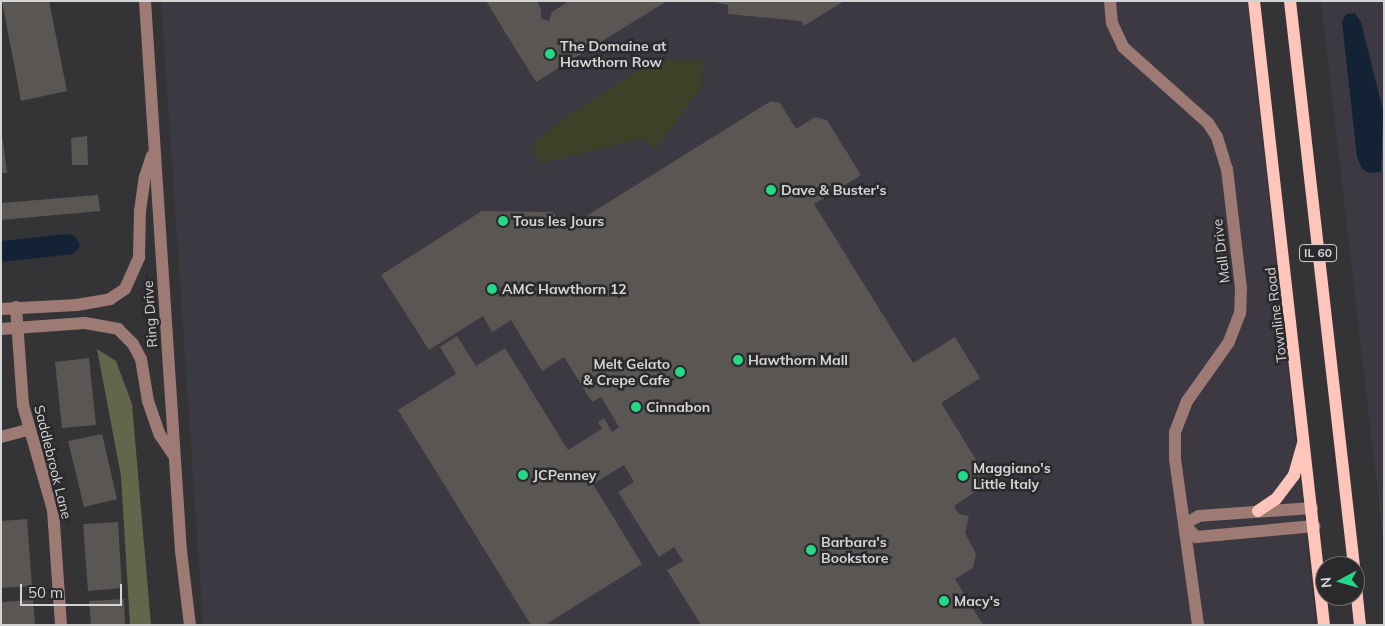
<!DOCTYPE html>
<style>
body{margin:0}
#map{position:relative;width:1385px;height:626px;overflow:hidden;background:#343336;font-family:Mulish,sans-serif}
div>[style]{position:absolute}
.built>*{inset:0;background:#3c3942}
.green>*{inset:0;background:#3e4128}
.forest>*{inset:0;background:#62664b}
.water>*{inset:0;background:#132335}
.building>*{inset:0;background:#595654}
.minor>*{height:12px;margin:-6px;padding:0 6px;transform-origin:6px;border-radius:6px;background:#9e7a74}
.major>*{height:12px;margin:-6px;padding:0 6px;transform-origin:6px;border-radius:6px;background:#ffc4ba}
.dots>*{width:14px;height:14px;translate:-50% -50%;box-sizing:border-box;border:2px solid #2a292c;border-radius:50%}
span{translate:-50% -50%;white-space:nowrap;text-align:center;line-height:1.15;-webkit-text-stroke:5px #2a292c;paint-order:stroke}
.shield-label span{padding:1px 4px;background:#2a292c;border:1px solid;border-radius:4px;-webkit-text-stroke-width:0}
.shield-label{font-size:12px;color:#d4d4d5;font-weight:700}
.poi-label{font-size:14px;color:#d4d4d5;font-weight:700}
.left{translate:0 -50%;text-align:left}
.right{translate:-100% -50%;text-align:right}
.street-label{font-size:14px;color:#d4d4d5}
.frame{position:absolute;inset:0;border:2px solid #d4d4d5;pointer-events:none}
.north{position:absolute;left:1315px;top:556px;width:50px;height:50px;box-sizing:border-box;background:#2a292c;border:1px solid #6e6d70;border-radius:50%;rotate:264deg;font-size:14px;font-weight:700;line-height:20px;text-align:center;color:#d4d4d5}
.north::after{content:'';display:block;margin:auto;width:18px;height:22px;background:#24d886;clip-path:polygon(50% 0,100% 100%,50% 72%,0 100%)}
.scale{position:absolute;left:20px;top:584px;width:102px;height:22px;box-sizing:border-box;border:2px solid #d4d4d5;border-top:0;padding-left:6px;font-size:15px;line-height:18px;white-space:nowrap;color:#d4d4d5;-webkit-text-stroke:4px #2a292c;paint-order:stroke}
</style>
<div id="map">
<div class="built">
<div style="clip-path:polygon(161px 1px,1247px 1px,1316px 625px,203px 625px)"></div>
<div style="clip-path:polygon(1321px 1px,1384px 1px,1384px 547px)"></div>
</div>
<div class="green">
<div style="clip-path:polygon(663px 60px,703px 60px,701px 88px,654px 150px,645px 138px,542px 163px,531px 145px,563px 119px,634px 73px,639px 63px)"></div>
</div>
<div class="forest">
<div style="clip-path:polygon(97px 349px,116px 361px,132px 404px,151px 625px,130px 625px,121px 476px)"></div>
</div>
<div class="water">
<div style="clip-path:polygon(1355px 13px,1361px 22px,1383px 110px,1381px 172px,1370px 173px,1362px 169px,1357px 157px,1342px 22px,1346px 14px)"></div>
<div style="clip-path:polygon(68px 234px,76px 237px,80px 246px,73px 254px,1px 262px,1px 241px)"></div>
</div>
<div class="building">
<div style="clip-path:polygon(2px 1px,49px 1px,67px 91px,21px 101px)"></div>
<div style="clip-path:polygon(486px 1px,537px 1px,541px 9px,541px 19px,549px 21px,552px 12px,569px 1px,667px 1px,536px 82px)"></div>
<div style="clip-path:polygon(711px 1px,844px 1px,804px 26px,801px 21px,728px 14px,728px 5px)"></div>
<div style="clip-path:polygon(771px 101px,780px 103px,796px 129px,815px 117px,827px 120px,861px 175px,814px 204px,913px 363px,955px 337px,980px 378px,941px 403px,988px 479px,987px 484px,954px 506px,959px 514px,969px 516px,965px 533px,976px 554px,973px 568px,955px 579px,983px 625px,701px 625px,667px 570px,683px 561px,674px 547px,659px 557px,618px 492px,634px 482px,624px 465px,593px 484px,642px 564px,545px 625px,531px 625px,398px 410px,456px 374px,440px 347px,457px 336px,476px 366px,505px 348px,568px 450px,602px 429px,598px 422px,604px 418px,612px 432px,619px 427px,601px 397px,592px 402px,564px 357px,542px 371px,511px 320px,492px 332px,483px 316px,429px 350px,381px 275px,482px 211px,553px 212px,564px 230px)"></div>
<div style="clip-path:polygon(1px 127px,7px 173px,1px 173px)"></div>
<div style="clip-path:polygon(87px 136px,88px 165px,72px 165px,71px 138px)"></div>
<div style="clip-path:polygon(98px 195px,100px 211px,1px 220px,1px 203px)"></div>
<div style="clip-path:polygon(89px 358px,96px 425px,62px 428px,55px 362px)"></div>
<div style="clip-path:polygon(102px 434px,117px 499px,84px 507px,68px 441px)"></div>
<div style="clip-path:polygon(27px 519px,32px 586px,1px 588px,1px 521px)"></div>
<div style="clip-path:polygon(118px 522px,122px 588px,88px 591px,83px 524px)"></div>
<div style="clip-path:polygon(124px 599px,125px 625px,91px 625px,89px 601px)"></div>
<div style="clip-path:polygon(33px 600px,35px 625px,1px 625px,1px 602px)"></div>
</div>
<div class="minor">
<div style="left:145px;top:1px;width:551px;rotate:86.26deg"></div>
<div style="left:181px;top:551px;width:75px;rotate:83.1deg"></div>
<div style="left:1110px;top:1px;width:22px;rotate:85deg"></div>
<div style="left:1112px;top:23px;width:26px;rotate:65deg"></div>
<div style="left:1123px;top:47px;width:114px;rotate:41.8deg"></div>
<div style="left:1208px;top:123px;width:17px;rotate:57deg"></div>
<div style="left:1217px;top:137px;width:34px;rotate:73deg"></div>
<div style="left:1227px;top:169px;width:120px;rotate:83.3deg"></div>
<div style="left:1241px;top:288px;width:25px;rotate:92deg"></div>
<div style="left:1240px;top:313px;width:31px;rotate:111deg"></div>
<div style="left:1229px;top:342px;width:72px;rotate:125.4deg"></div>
<div style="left:1187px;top:401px;width:34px;rotate:111deg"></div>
<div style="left:1175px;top:433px;width:26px;rotate:90deg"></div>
<div style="left:1175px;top:459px;width:168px;rotate:82.1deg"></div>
<div style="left:16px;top:307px;width:98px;rotate:85.9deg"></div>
<div style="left:23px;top:405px;width:109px;rotate:74.1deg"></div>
<div style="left:53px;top:510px;width:115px;rotate:86deg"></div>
<div style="left:1px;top:309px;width:76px;rotate:-3deg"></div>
<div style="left:77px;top:305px;width:34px;rotate:-10deg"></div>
<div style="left:110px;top:299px;width:18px;rotate:-34deg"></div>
<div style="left:125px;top:289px;width:35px;rotate:-66deg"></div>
<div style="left:139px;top:257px;width:46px;rotate:-88.8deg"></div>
<div style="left:140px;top:211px;width:34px;rotate:-82deg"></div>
<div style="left:145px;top:177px;width:22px;rotate:-72deg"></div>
<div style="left:1px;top:329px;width:84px;rotate:-4.1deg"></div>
<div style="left:85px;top:323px;width:34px;rotate:10deg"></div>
<div style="left:118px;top:329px;width:21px;rotate:45deg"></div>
<div style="left:133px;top:344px;width:17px;rotate:62deg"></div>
<div style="left:141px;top:359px;width:43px;rotate:80.5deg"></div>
<div style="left:148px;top:401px;width:36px;rotate:71deg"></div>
<div style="left:160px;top:435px;width:23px;rotate:56deg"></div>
<div style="left:1px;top:437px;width:30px;rotate:-15deg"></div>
<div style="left:1312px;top:508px;width:113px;rotate:176deg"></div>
<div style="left:1199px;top:516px;width:17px;rotate:152deg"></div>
<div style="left:1184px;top:524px;width:18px;rotate:47deg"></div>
<div style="left:1196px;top:537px;width:119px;rotate:-5.3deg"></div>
</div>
<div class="major">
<div style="left:1254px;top:1px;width:628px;rotate:83.6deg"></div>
<div style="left:1290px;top:1px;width:569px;rotate:83.54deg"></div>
<div style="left:1258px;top:511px;width:22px;rotate:-34deg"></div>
<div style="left:1276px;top:499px;width:30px;rotate:-53deg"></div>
<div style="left:1294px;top:475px;width:32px;rotate:-74deg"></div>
<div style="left:1355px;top:577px;width:48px;rotate:84.1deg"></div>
</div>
<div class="dots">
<div style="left:550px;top:54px;background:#24d886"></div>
<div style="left:771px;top:190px;background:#24d886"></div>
<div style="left:503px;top:221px;background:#24d886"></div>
<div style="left:492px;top:289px;background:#24d886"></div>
<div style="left:738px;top:360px;background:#24d886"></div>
<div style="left:680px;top:372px;background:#24d886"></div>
<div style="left:636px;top:407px;background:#24d886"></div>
<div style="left:523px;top:475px;background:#24d886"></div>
<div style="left:963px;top:476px;background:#24d886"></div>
<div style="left:811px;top:550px;background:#24d886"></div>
<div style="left:944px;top:601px;background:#24d886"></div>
</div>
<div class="shield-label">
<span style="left:1318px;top:253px">IL 60</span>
</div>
<div class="poi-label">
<span class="left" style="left:560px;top:54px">The Domaine at<br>Hawthorn Row</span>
<span class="left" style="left:781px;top:190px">Dave &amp; Buster's</span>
<span class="left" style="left:513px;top:221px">Tous les Jours</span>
<span class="left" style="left:502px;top:289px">AMC Hawthorn 12</span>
<span class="left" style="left:748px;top:360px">Hawthorn Mall</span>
<span class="right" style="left:670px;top:372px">Melt Gelato<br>&amp; Crepe Cafe</span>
<span class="left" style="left:646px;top:407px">Cinnabon</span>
<span class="left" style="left:973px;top:476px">Maggiano's<br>Little Italy</span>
<span class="left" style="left:533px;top:475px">JCPenney</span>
<span class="left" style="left:821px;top:550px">Barbara's<br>Bookstore</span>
<span class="left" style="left:954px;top:601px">Macy's</span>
</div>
<div class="street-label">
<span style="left:1221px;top:251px;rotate:-97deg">Mall Drive</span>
<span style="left:150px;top:314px;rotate:-94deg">Ring Drive</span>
<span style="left:1276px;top:315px;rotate:-97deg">Townline Road</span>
<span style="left:53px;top:462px;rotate:76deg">Saddlebrook Lane</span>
</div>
<div class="frame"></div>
<div class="north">N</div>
<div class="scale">50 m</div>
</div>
